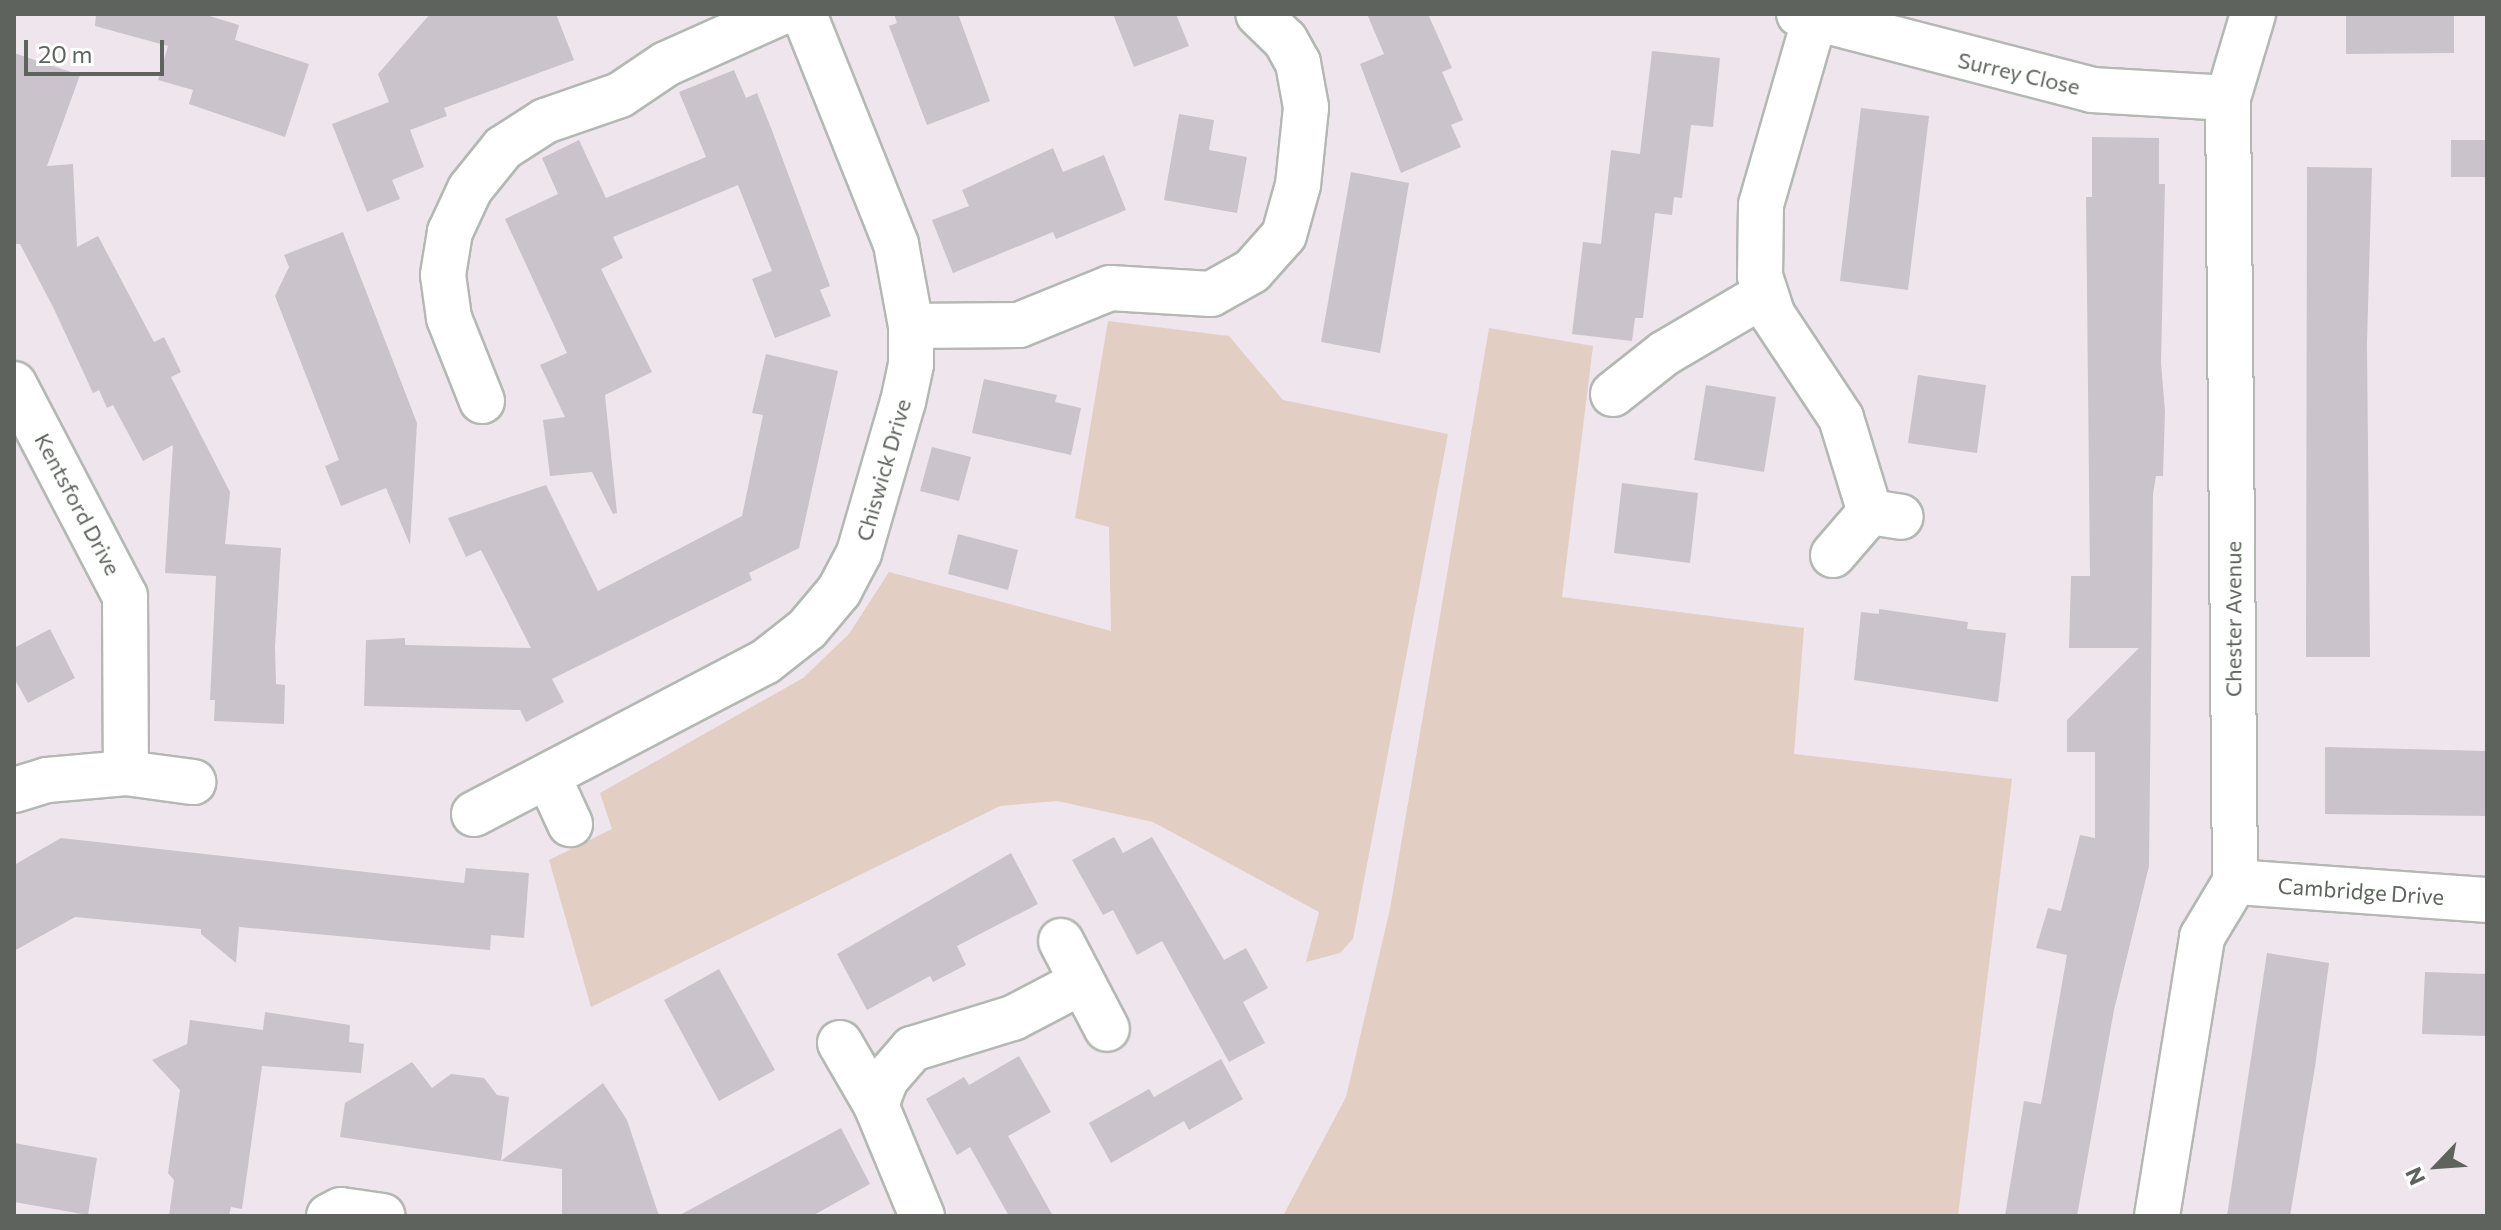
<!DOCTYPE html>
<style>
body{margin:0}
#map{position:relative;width:2501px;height:1230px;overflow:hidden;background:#eee5ed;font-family:Commissioner,sans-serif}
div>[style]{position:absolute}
.green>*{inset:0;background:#e3cec4}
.building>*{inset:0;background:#cbc3cc}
.roads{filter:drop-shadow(2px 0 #b3b9b2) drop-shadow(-2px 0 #b3b9b2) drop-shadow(0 2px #b3b9b2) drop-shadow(0 -2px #b3b9b2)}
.street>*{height:44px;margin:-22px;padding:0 22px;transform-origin:22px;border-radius:22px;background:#fff}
span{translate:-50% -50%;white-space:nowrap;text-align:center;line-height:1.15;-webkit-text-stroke:6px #fff;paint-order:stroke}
.street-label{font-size:22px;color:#5e645d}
.frame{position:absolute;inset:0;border:16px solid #5e645d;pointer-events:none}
.north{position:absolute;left:2397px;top:1126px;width:80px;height:80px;-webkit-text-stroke:6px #fff;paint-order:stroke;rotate:245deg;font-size:22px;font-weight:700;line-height:32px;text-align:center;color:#5e645d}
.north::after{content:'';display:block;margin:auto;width:28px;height:36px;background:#5e645d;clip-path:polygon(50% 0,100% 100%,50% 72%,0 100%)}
.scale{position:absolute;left:24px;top:40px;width:140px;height:36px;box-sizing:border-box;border:4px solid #5e645d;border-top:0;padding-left:10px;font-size:24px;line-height:28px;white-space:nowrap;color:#5e645d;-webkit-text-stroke:6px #fff;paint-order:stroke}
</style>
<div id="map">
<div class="green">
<div style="clip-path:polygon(1108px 321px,1229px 336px,1283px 400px,1448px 434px,1353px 939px,1340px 953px,1306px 962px,1319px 912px,1153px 822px,1057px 801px,1000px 806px,591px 1007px,549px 860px,612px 829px,600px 793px,803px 678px,849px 634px,889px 572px,1111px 631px,1109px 527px,1075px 518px)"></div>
<div style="clip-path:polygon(1489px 328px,1593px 346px,1562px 597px,1804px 628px,1794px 754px,2012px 779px,1958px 1216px,1283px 1216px,1346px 1097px,1390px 909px)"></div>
</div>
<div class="building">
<div style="clip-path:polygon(96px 14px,203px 14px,239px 25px,235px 40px,309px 64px,285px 137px,189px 104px,193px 90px,158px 80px,168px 46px,95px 26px)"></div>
<div style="clip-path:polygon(430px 14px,556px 14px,574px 60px,444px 108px,447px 116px,410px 130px,424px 167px,392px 180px,400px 199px,367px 212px,332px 124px,389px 102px,378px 74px)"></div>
<div style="clip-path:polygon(894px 14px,958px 14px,990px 101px,927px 125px,889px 26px,897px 23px)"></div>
<div style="clip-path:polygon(1113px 14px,1176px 14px,1189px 46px,1134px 67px)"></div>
<div style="clip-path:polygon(1367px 14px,1428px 14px,1452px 68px,1442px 72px,1463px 120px,1451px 125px,1461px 147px,1401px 173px,1360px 64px,1384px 54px)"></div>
<div style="clip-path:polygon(2346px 14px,2454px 14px,2454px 53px,2346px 54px)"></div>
<div style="clip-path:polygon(1652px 51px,1720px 58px,1713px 127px,1691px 125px,1682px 198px,1674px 197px,1672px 215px,1655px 213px,1643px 318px,1635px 318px,1632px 341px,1572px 334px,1583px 242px,1601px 244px,1611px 150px,1640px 154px)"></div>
<div style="clip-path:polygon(14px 53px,80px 75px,47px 166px,73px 164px,77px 247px,98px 236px,154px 342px,164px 337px,181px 372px,171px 377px,230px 492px,225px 544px,281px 548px,275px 647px,276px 684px,285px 685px,284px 724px,214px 721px,215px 700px,210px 700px,216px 576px,165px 573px,173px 445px,143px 461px,113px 405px,107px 408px,99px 390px,93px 393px,53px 307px,20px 244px,14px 244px)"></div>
<div style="clip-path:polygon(734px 70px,746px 98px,757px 93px,771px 128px,830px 286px,820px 290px,831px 316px,775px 338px,752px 279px,772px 271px,738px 185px,613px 237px,623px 258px,601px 269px,652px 372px,605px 395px,617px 513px,613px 514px,592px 472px,550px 476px,543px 420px,565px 417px,540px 365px,567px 353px,505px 219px,558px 194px,542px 158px,579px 140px,606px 198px,706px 157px,679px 92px)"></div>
<div style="clip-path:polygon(1861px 108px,1929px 116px,1908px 290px,1840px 281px)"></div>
<div style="clip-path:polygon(1179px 114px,1214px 120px,1209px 150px,1247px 157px,1237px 213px,1164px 200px)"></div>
<div style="clip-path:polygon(2092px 137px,2159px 138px,2159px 184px,2165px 184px,2161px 363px,2165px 411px,2163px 476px,2156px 476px,2153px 494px,2149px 866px,2114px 1010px,2077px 1216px,2005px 1216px,2024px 1101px,2041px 1104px,2067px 955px,2036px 948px,2048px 908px,2061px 911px,2080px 835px,2095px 838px,2095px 752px,2067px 752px,2067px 720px,2139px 648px,2069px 648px,2071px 576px,2090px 576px,2086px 197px,2092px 197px)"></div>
<div style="clip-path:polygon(2451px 140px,2487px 140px,2487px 177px,2451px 177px)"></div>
<div style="clip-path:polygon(1053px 148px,1063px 172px,1104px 155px,1126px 210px,1056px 239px,1053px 232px,953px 273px,932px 220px,969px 206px,962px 190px)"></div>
<div style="clip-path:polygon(2307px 167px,2372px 168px,2367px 343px,2370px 657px,2306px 657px)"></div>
<div style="clip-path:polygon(1351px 172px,1409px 183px,1380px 353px,1321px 342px)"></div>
<div style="clip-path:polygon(343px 232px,417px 423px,410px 545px,386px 488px,341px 506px,325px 466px,339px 460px,275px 296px,289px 267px,284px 255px)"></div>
<div style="clip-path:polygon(766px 354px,838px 371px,799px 548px,749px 573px,752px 580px,552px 679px,564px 702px,526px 722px,520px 710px,364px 706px,366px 640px,405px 638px,405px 645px,531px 648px,481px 550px,466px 557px,448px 518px,546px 485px,598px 591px,742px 516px,763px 415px,752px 413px)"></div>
<div style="clip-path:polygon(1918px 375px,1986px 385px,1977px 453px,1908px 443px)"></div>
<div style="clip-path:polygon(984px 379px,1057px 395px,1055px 402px,1081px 408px,1071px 455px,972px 433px)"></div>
<div style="clip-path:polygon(1706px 385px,1776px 397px,1764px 472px,1694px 460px)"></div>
<div style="clip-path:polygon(932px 447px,971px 457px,959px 501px,920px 491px)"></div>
<div style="clip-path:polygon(1622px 483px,1698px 493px,1690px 563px,1614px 553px)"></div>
<div style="clip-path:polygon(958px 534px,1018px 550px,1008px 590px,948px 574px)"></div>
<div style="clip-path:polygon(1879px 609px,1968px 622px,1967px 629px,2006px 633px,1998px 702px,1854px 680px,1861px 612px,1879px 614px)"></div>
<div style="clip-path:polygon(50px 629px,75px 678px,28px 703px,14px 678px,14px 648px)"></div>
<div style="clip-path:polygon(2325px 747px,2487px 751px,2487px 816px,2325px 814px)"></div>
<div style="clip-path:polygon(1114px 837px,1123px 853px,1152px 837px,1224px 960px,1246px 948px,1268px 988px,1243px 1002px,1265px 1043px,1229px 1062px,1162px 941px,1137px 955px,1113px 910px,1103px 915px,1072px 860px)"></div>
<div style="clip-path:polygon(61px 838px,464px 883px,466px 868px,529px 873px,524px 938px,491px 935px,490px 950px,239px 927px,236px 963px,201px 934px,201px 929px,75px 917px,14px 951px,14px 865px)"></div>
<div style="clip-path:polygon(1011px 853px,1038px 904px,957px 946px,966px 965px,933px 982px,930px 976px,867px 1010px,837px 954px)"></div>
<div style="clip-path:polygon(2267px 953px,2329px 963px,2315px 1067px,2290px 1216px,2227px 1216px)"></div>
<div style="clip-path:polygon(719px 969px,775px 1070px,719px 1101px,664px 1000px)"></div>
<div style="clip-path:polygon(2425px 972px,2487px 974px,2487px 1036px,2422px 1034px)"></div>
<div style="clip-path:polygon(265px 1012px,350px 1025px,349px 1042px,364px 1044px,361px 1073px,262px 1066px,242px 1209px,231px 1207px,229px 1216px,169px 1216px,174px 1180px,168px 1173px,180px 1090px,152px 1060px,187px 1044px,190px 1020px,263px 1030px)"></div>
<div style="clip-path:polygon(1019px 1056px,1051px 1112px,1008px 1136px,1053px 1216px,1009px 1216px,970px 1147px,957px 1155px,926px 1099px,964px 1077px,969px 1085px)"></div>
<div style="clip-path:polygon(1221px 1059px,1243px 1099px,1189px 1130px,1184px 1121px,1111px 1163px,1089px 1123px,1149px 1089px,1154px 1097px)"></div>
<div style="clip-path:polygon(412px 1062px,432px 1088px,451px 1074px,484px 1078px,497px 1095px,509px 1097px,501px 1161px,340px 1137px,345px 1103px)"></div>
<div style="clip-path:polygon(603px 1083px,627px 1120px,659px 1216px,562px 1216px,562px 1169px,501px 1161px)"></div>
<div style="clip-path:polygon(841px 1128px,870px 1184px,812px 1216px,678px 1216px)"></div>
<div style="clip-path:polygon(14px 1143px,97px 1158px,88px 1215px,14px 1202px)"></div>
</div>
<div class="roads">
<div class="street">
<div style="left:1799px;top:14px;width:303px;rotate:14.5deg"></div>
<div style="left:2092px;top:90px;width:136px;rotate:3.4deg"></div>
<div style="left:1814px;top:21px;width:191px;rotate:106.1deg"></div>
<div style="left:1761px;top:205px;width:71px;rotate:90.8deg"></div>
<div style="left:1760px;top:276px;width:40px;rotate:72deg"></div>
<div style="left:1772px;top:314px;width:125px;rotate:56.4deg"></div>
<div style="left:1841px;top:418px;width:98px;rotate:72.9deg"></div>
<div style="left:911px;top:326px;width:108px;rotate:-0.5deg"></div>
<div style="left:1019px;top:325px;width:98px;rotate:-22.1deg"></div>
<div style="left:1110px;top:288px;width:101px;rotate:3.4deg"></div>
<div style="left:1211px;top:294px;width:47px;rotate:-29.3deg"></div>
<div style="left:1252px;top:271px;width:48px;rotate:-48.4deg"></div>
<div style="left:1284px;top:235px;width:52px;rotate:-74.4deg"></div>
<div style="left:1298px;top:185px;width:78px;rotate:-84.1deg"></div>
<div style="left:1306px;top:107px;width:45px;rotate:-100.3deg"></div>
<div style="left:1298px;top:63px;width:26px;rotate:-119deg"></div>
<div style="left:1285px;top:40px;width:37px;rotate:-136deg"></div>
<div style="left:14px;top:384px;width:239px;rotate:62.4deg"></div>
<div style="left:125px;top:596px;width:177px;rotate:89.7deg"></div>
<div style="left:126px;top:773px;width:79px;rotate:174.9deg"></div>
<div style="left:47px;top:780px;width:34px;rotate:163deg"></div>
<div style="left:1613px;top:394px;width:66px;rotate:-38.3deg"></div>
<div style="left:1665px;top:353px;width:115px;rotate:-30.4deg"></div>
<div style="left:482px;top:401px;width:89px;rotate:-111.7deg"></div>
<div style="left:449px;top:318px;width:43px;rotate:-97.9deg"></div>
<div style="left:443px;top:275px;width:44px;rotate:-80.8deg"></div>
<div style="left:450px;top:232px;width:47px;rotate:-65.1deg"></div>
<div style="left:470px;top:189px;width:53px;rotate:-51.2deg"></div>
<div style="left:503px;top:148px;width:50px;rotate:-32.7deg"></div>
<div style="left:545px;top:121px;width:79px;rotate:-19.1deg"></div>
<div style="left:620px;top:95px;width:55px;rotate:-34deg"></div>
<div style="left:666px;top:64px;width:123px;rotate:-24.1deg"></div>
<div style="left:1833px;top:555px;width:57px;rotate:-49.3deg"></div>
<div style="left:1870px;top:512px;width:31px;rotate:9deg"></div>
<div style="left:126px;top:773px;width:68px;rotate:7.7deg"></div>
<div style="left:548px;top:776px;width:53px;rotate:65.4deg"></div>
<div style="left:474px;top:814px;width:328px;rotate:-27.6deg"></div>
<div style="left:765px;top:662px;width:53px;rotate:-38.2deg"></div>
<div style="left:807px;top:629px;width:50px;rotate:-49.9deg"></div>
<div style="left:839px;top:591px;width:43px;rotate:-62.2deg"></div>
<div style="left:859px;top:553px;width:157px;rotate:-73.8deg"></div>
<div style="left:903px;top:402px;width:39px;rotate:-78deg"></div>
<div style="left:911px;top:364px;width:38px;rotate:-90deg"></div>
<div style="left:911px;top:326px;width:83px;rotate:-100.4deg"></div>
<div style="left:896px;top:244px;width:248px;rotate:-111.8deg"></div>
<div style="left:2235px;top:882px;width:253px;rotate:4.1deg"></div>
<div style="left:1061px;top:941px;width:99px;rotate:62.4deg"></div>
<div style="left:840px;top:1043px;width:72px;rotate:59.9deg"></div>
<div style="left:876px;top:1105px;width:120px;rotate:67.5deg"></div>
<div style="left:876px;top:1105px;width:28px;rotate:-69deg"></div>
<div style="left:886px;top:1079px;width:40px;rotate:-49deg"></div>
<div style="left:912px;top:1049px;width:106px;rotate:-17.1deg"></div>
<div style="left:1013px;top:1018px;width:78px;rotate:-27.6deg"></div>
<div style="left:329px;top:1216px;width:13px;rotate:-27deg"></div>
<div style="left:341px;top:1210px;width:42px;rotate:8.1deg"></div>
<div style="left:2157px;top:1216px;width:283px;rotate:-80.8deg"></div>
<div style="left:2202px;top:937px;width:64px;rotate:-59deg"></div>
<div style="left:2235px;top:882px;width:784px;rotate:-90.51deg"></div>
<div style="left:2228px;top:98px;width:88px;rotate:-73.4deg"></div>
</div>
</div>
<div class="street-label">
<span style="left:2019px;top:73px;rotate:13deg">Surrey Close</span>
<span style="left:883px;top:470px;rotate:-74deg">Chiswick Drive</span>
<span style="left:78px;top:504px;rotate:62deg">Kentsford Drive</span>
<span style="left:2233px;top:619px;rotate:-90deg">Chester Avenue</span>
<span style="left:2361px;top:891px;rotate:4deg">Cambridge Drive</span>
</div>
<div class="frame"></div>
<div class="north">N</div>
<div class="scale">20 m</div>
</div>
